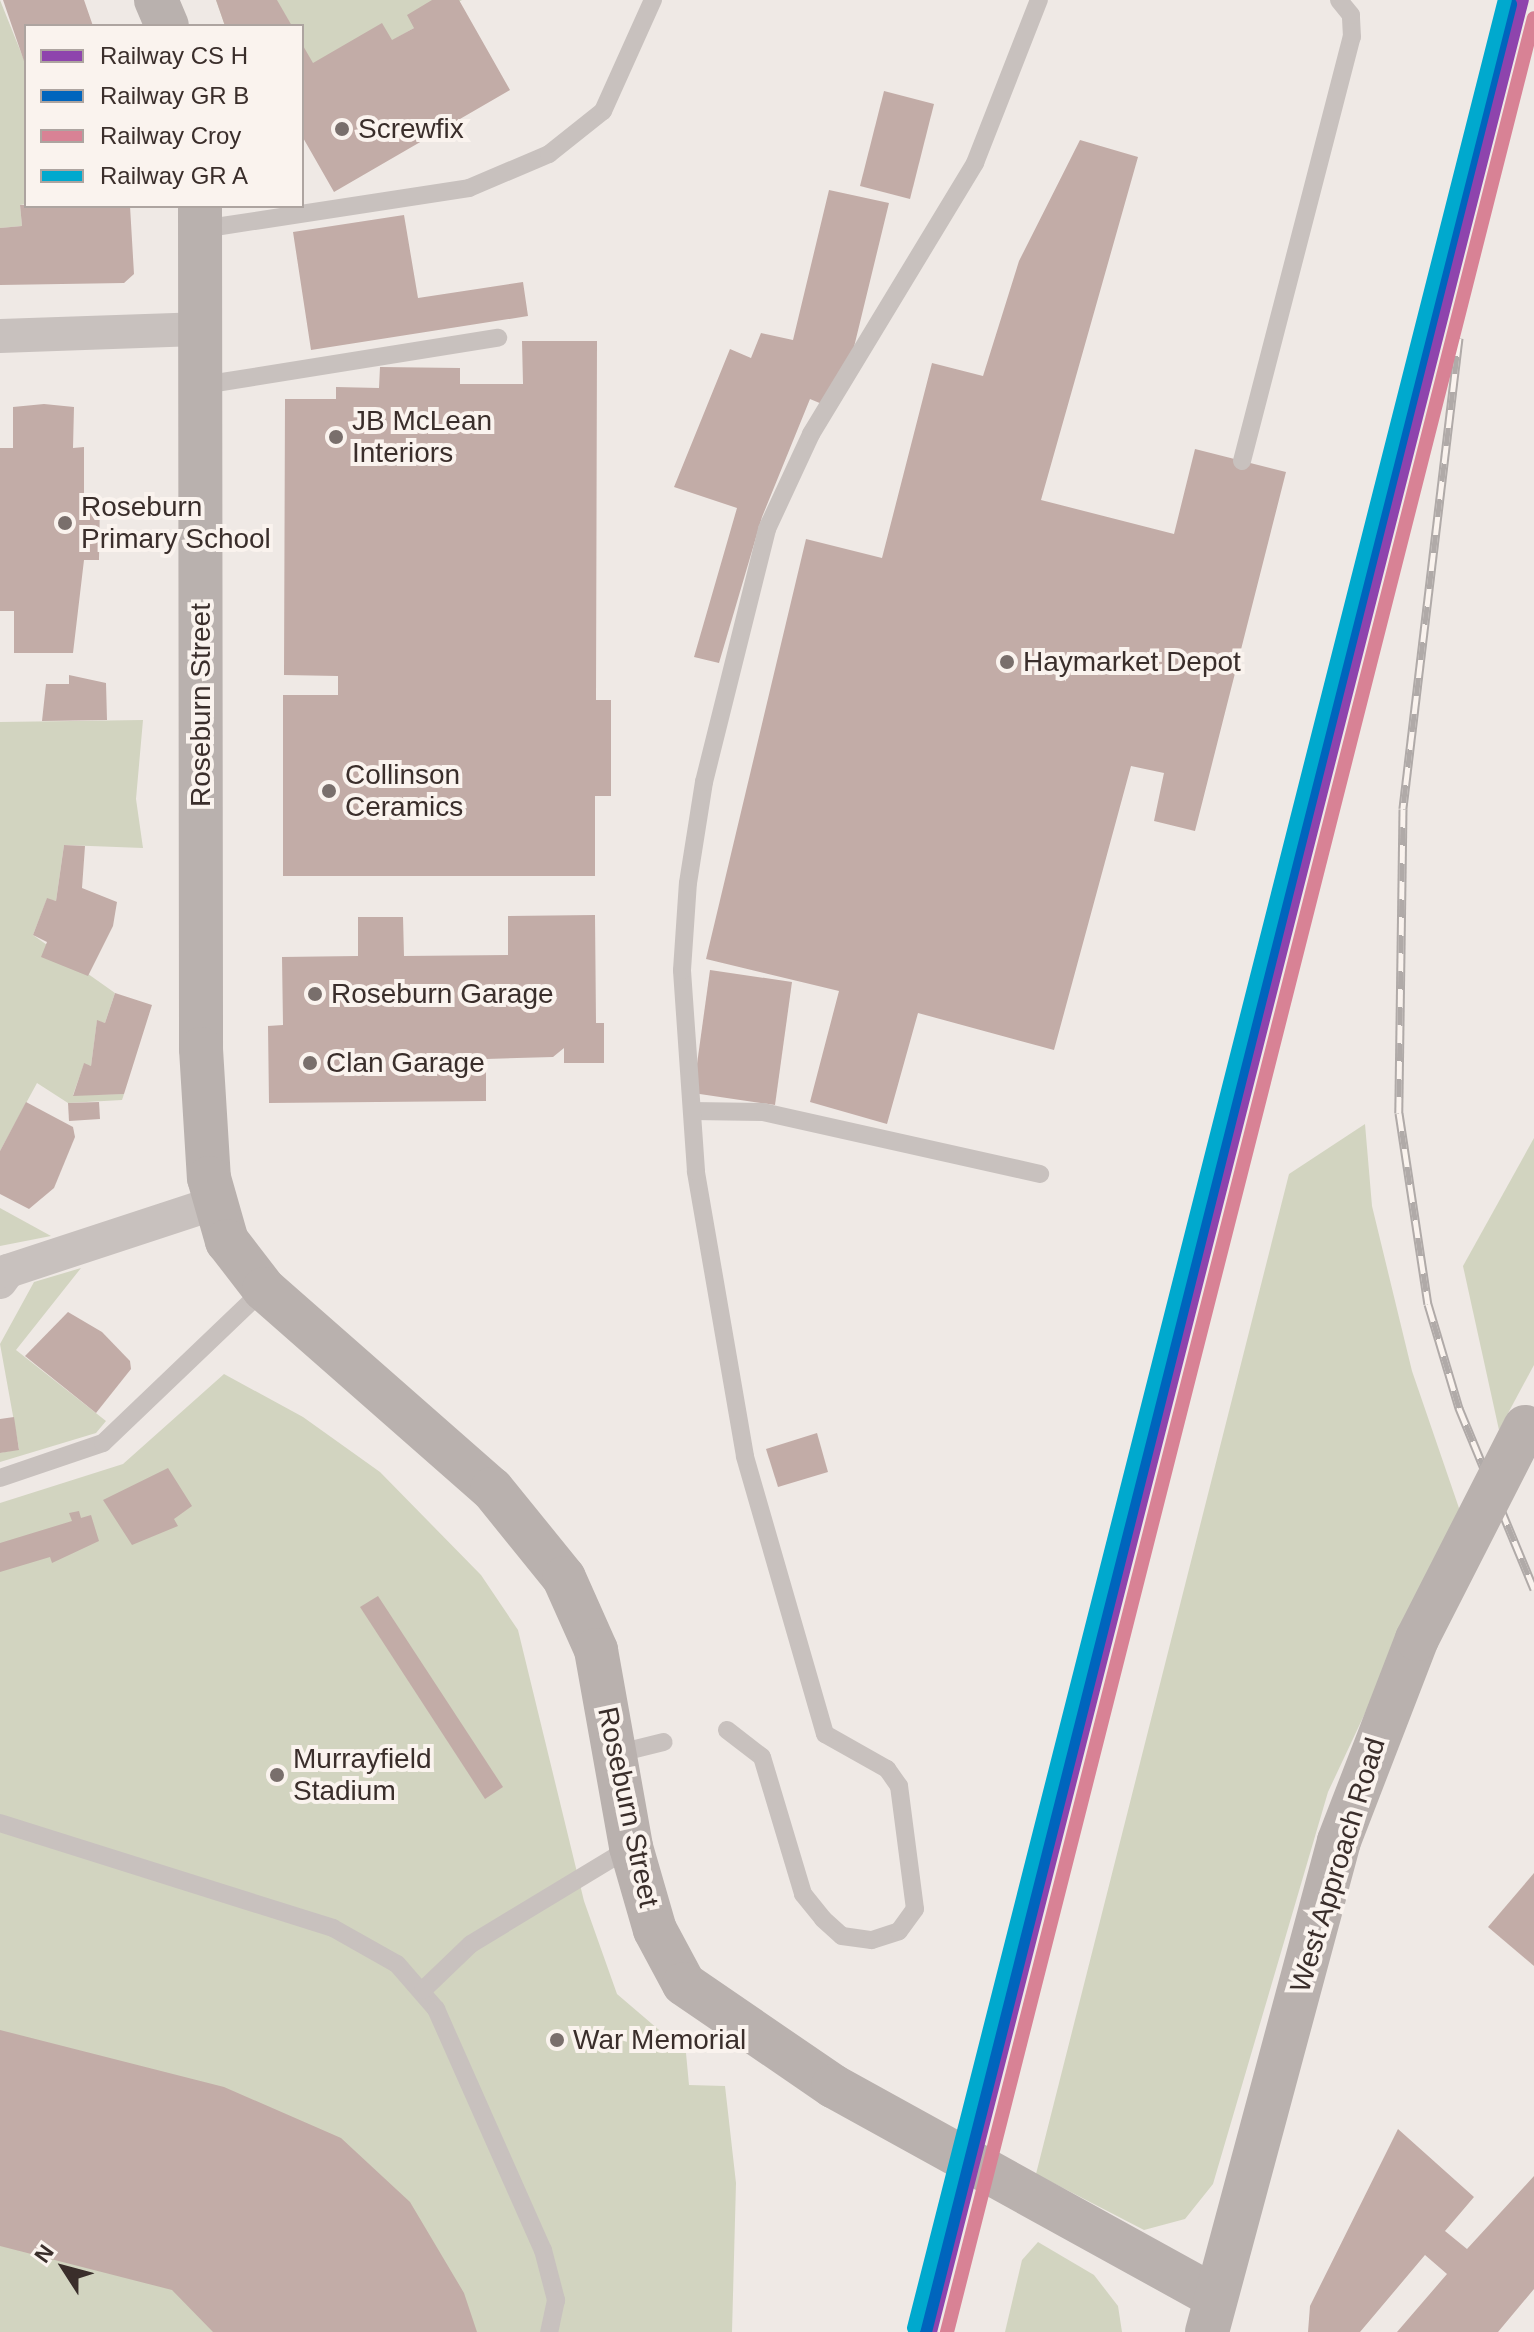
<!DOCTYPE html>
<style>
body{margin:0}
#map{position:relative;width:1534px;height:2332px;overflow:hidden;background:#efe9e5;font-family:Helvetica,sans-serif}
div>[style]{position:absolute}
.green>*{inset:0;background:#d2d4c0}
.building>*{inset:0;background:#c2aca7}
.lane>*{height:18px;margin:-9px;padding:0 9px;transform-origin:9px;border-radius:9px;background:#c8c1be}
.street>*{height:34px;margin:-17px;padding:0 17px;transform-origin:17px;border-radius:17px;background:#c8c1be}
.secondary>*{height:44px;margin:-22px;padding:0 22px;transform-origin:22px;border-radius:22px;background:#b9b1ae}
.rail>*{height:9px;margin-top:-4.5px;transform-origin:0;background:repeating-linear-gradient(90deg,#faf3ee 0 18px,#b0aaa8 0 36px);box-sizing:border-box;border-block:2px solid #b0aaa8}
.secondary-bridge>*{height:44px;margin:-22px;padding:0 22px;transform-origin:22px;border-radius:22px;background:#b9b1ae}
.rail-1>*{height:14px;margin:-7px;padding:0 7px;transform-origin:7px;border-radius:7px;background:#8e44ad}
.rail-2>*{height:14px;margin:-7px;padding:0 7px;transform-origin:7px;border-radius:7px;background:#0065bd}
.rail-3>*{height:14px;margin:-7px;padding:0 7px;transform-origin:7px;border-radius:7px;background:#d88295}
.rail-4>*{height:14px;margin:-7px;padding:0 7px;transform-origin:7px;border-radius:7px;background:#00a9ce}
.dots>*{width:22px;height:22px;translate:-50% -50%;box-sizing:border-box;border:4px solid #faf3ee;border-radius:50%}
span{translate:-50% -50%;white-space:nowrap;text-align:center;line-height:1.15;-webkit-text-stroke:8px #faf3ee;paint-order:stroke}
.poi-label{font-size:28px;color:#3a2e2b}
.left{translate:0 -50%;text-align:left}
.street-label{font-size:28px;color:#3a2e2b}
.legend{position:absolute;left:24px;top:24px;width:280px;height:184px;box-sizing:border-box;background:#faf3ee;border:2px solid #ada4a0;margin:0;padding:10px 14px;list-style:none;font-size:24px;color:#3a2e2b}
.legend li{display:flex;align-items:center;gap:16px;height:40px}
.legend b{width:40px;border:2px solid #ada4a0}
.north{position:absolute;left:24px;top:2228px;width:80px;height:80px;-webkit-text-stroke:6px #faf3ee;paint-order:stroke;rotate:306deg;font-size:22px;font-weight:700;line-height:32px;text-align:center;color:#3a2e2b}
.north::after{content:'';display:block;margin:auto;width:28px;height:36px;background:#3a2e2b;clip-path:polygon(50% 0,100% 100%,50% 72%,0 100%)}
</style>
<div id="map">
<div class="green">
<div style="clip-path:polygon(0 0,26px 65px,26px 204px,20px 205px,22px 226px,0 228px)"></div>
<div style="clip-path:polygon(216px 0,462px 0,302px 93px,302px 26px,225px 26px)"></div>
<div style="clip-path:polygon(143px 720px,136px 799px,143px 848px,64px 845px,56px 901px,47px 899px,33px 935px,115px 993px,105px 1023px,97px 1021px,91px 1066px,84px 1064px,73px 1095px,124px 1094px,122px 1100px,68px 1103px,37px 1083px,0 1151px,0 722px)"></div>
<div style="clip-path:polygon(1365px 1124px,1372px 1206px,1412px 1371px,1460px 1511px,1328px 1792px,1213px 2184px,1185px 2219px,1144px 2230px,1036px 2174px,1289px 1174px)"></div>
<div style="clip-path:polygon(1534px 1138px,1534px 1365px,1499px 1430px,1463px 1266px)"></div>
<div style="clip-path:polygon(0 1208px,51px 1236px,0 1246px)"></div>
<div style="clip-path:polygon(81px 1268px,16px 1350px,106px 1421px,96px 1433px,0 1462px,0 1453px,19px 1449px,0 1344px,34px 1282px)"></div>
<div style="clip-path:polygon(224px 1374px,303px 1417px,380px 1472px,481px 1575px,518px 1630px,584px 1901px,617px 1994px,686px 2053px,689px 2085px,725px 2086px,736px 2183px,732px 2332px,0 2332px,0 1503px,123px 1464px)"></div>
<div style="clip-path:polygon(1038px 2242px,1094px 2275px,1118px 2306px,1122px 2332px,1005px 2332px,1022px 2260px)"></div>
</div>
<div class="building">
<div style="clip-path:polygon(3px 0,84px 0,93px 26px,26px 26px,25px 64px)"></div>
<div style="clip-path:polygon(216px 0,277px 0,292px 26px,225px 26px)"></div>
<div style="clip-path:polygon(432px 0,459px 0,510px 90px,334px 192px,302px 136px,302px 44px,313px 63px,382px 23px,392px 40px,414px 28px,407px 15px)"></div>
<div style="clip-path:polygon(884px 91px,934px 104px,910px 199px,860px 186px)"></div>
<div style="clip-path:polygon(1080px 140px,1138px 157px,1041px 500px,1174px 534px,1195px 449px,1286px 472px,1195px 831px,1154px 821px,1164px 773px,1131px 766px,1054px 1050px,918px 1013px,887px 1124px,810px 1102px,839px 991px,706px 959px,806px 539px,882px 558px,932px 363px,983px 376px,1019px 261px)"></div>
<div style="clip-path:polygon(829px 190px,889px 203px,854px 347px,822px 404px,810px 399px,762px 517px,719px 663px,694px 657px,737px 508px,674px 487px,730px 349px,751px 358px,761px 333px,793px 340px)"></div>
<div style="clip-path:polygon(20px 205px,130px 206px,134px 274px,124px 283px,0 285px,0 228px,22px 226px)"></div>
<div style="clip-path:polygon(404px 215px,418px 298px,523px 282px,528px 316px,311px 350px,293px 232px)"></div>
<div style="clip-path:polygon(522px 341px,597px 341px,596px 700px,611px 700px,611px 796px,595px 796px,595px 876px,283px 876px,283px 695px,338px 695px,338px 676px,284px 675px,285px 399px,336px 399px,336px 387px,379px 388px,380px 367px,460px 368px,460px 384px,523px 384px)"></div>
<div style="clip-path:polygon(44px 404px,74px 407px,73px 448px,84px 447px,84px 500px,100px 500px,99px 560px,84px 560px,73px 653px,14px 653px,14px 611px,0 611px,0 448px,13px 448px,13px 407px)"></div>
<div style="clip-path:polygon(69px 675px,106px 683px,107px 720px,42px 721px,46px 684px,69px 684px)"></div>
<div style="clip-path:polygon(64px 845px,85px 846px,82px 888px,117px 902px,113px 926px,88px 976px,41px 957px,47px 942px,33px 935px,47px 898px,56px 901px)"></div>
<div style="clip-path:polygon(595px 915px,596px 1023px,604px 1023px,604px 1063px,564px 1063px,564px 1048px,553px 1057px,486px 1059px,486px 1101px,269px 1103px,268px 1026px,283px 1025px,282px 957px,358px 956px,358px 917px,403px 917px,404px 956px,508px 955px,508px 916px)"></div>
<div style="clip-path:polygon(710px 970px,792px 982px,775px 1105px,693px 1093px)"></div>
<div style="clip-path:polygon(115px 993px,152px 1005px,124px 1094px,73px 1096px,84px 1063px,91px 1066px,97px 1020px,105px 1023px)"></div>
<div style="clip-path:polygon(26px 1102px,73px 1127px,75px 1137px,54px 1188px,29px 1209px,0 1194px,0 1151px)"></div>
<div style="clip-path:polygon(99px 1102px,100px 1119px,69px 1121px,68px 1103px)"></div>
<div style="clip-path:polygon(68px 1312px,102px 1332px,130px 1361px,131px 1369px,96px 1413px,25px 1356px)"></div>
<div style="clip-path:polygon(14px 1417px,19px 1450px,0 1453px,0 1419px)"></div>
<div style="clip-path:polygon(817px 1433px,828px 1472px,778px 1487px,766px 1449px)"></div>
<div style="clip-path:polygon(168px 1468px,192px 1506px,174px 1519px,178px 1526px,132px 1545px,103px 1500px)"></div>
<div style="clip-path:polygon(79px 1511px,81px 1518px,91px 1515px,99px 1541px,52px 1563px,50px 1557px,0 1572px,0 1543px,72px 1521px,69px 1513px)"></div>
<div style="clip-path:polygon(378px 1596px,503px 1787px,485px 1799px,360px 1607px)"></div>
<div style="clip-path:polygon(1534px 1873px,1534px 1966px,1488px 1927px)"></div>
<div style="clip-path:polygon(0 2030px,224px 2087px,341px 2138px,410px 2202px,464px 2293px,477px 2332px,213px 2332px,172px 2290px,0 2246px)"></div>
<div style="clip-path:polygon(1398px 2129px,1474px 2197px,1445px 2231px,1467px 2249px,1534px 2176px,1534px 2289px,1498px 2332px,1397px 2332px,1447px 2274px,1425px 2255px,1360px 2332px,1308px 2332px,1310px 2306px)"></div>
</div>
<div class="lane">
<div style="left:202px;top:229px;width:270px;rotate:-8.7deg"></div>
<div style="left:469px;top:188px;width:87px;rotate:-23deg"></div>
<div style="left:549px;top:154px;width:69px;rotate:-38.5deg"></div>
<div style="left:603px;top:111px;width:122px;rotate:-65.8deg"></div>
<div style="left:203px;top:385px;width:299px;rotate:-9.1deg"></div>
<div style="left:1242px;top:461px;width:438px;rotate:-75.5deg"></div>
<div style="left:1352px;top:37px;width:22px;rotate:-93deg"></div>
<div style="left:1351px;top:15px;width:19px;rotate:-129deg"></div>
<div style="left:692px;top:1111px;width:71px;rotate:0.8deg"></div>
<div style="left:763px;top:1112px;width:284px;rotate:12.6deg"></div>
<div style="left:0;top:1478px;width:109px;rotate:-18.8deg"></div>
<div style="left:103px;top:1443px;width:223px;rotate:-43.7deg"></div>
<div style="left:727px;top:1730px;width:44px;rotate:37.6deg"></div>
<div style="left:762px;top:1757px;width:143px;rotate:73.3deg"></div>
<div style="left:803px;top:1894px;width:32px;rotate:51deg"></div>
<div style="left:823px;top:1919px;width:25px;rotate:42deg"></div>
<div style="left:842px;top:1936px;width:30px;rotate:8deg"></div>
<div style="left:872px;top:1940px;width:28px;rotate:-18deg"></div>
<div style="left:899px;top:1931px;width:27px;rotate:-54deg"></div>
<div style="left:915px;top:1909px;width:124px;rotate:-97.4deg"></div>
<div style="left:899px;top:1786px;width:21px;rotate:-125deg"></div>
<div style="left:887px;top:1769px;width:71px;rotate:-150.6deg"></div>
<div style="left:825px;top:1734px;width:289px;rotate:-106.1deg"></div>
<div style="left:745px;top:1456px;width:289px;rotate:-99.8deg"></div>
<div style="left:696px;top:1171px;width:201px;rotate:-94deg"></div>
<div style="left:682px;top:970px;width:87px;rotate:-86.1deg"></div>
<div style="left:688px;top:883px;width:102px;rotate:-81deg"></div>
<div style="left:704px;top:782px;width:261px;rotate:-76deg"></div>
<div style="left:767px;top:529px;width:105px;rotate:-65.1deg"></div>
<div style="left:811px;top:434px;width:317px;rotate:-58.8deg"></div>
<div style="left:975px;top:163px;width:175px;rotate:-68.6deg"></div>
<div style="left:615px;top:1754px;width:50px;rotate:-13.8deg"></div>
<div style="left:0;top:1823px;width:349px;rotate:17.5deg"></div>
<div style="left:333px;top:1928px;width:73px;rotate:29.4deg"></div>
<div style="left:397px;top:1964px;width:60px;rotate:49.1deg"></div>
<div style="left:436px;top:2009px;width:264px;rotate:66.1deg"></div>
<div style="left:543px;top:2250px;width:52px;rotate:75.4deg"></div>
<div style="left:556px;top:2300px;width:33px;rotate:102deg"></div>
<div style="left:423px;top:1990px;width:66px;rotate:-43.8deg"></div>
<div style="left:471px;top:1944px;width:187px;rotate:-31.2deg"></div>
</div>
<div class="street">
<div style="left:0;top:336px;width:204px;rotate:-2deg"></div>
<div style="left:0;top:1282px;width:14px;rotate:-54deg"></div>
<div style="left:8px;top:1271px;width:215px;rotate:-18.2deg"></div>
</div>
<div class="secondary">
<div style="left:156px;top:0;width:28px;rotate:67deg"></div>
<div style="left:200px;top:206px;width:843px;rotate:89.93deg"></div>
<div style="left:201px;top:1049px;width:129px;rotate:86.5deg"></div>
<div style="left:209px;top:1178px;width:66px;rotate:74.1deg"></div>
<div style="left:227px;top:1241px;width:61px;rotate:52.4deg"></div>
<div style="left:264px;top:1289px;width:303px;rotate:41.3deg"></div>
<div style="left:492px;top:1489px;width:114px;rotate:51deg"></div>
<div style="left:564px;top:1578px;width:79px;rotate:66deg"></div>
<div style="left:596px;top:1650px;width:200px;rotate:79.9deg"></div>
<div style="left:631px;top:1847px;width:86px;rotate:73.9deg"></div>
<div style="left:655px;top:1930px;width:61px;rotate:61.8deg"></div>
<div style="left:684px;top:1984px;width:181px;rotate:34.4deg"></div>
<div style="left:833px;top:2086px;width:437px;rotate:28.9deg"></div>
<div style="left:1207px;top:2332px;width:508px;rotate:-74.95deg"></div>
<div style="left:1339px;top:1841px;width:217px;rotate:-68.9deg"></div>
</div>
<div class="rail">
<div style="left:1459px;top:338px;width:474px;rotate:96.8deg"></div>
<div style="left:1403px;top:809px;width:304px;rotate:90.8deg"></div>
<div style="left:1399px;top:1113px;width:193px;rotate:81.4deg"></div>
<div style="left:1428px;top:1304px;width:109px;rotate:73.4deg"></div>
<div style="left:1459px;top:1408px;width:196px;rotate:67.5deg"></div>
</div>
<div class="secondary-bridge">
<div style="left:1417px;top:1639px;width:238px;rotate:-63deg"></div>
</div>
<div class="rail-1">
<div style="left:930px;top:2332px;width:2406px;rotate:-75.76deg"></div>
</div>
<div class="rail-2">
<div style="left:925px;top:2332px;width:2400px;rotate:-75.89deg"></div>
</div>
<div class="rail-3">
<div style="left:947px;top:2332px;width:2387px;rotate:-75.77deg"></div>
</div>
<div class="rail-4">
<div style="left:914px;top:2328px;width:2402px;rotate:-75.76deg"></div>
</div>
<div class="dots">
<div style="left:342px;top:129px;background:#796f6c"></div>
<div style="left:336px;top:437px;background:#796f6c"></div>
<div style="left:65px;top:523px;background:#796f6c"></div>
<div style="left:1007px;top:662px;background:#796f6c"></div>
<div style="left:329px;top:791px;background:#796f6c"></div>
<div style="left:315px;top:994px;background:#796f6c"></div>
<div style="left:310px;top:1063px;background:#796f6c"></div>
<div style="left:277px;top:1775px;background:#796f6c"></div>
<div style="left:557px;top:2040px;background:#796f6c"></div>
</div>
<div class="poi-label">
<span class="left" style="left:358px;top:129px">Screwfix</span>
<span class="left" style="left:352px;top:437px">JB McLean<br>Interiors</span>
<span class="left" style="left:81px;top:523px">Roseburn<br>Primary School</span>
<span class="left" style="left:1023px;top:662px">Haymarket Depot</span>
<span class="left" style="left:345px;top:791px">Collinson<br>Ceramics</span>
<span class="left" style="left:331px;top:994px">Roseburn Garage</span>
<span class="left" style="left:326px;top:1063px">Clan Garage</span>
<span class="left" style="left:293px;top:1775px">Murrayfield<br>Stadium</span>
<span class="left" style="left:573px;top:2040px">War Memorial</span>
</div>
<div class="street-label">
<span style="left:201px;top:705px;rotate:-90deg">Roseburn Street</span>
<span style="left:628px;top:1807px;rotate:78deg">Roseburn Street</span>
<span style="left:1338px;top:1865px;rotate:-73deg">West Approach Road</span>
</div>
<ul class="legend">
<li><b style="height:10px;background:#8e44ad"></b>Railway CS H</li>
<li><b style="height:10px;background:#0065bd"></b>Railway GR B</li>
<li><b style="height:10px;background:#d88295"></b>Railway Croy</li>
<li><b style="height:10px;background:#00a9ce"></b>Railway GR A</li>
</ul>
<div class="north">N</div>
</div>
